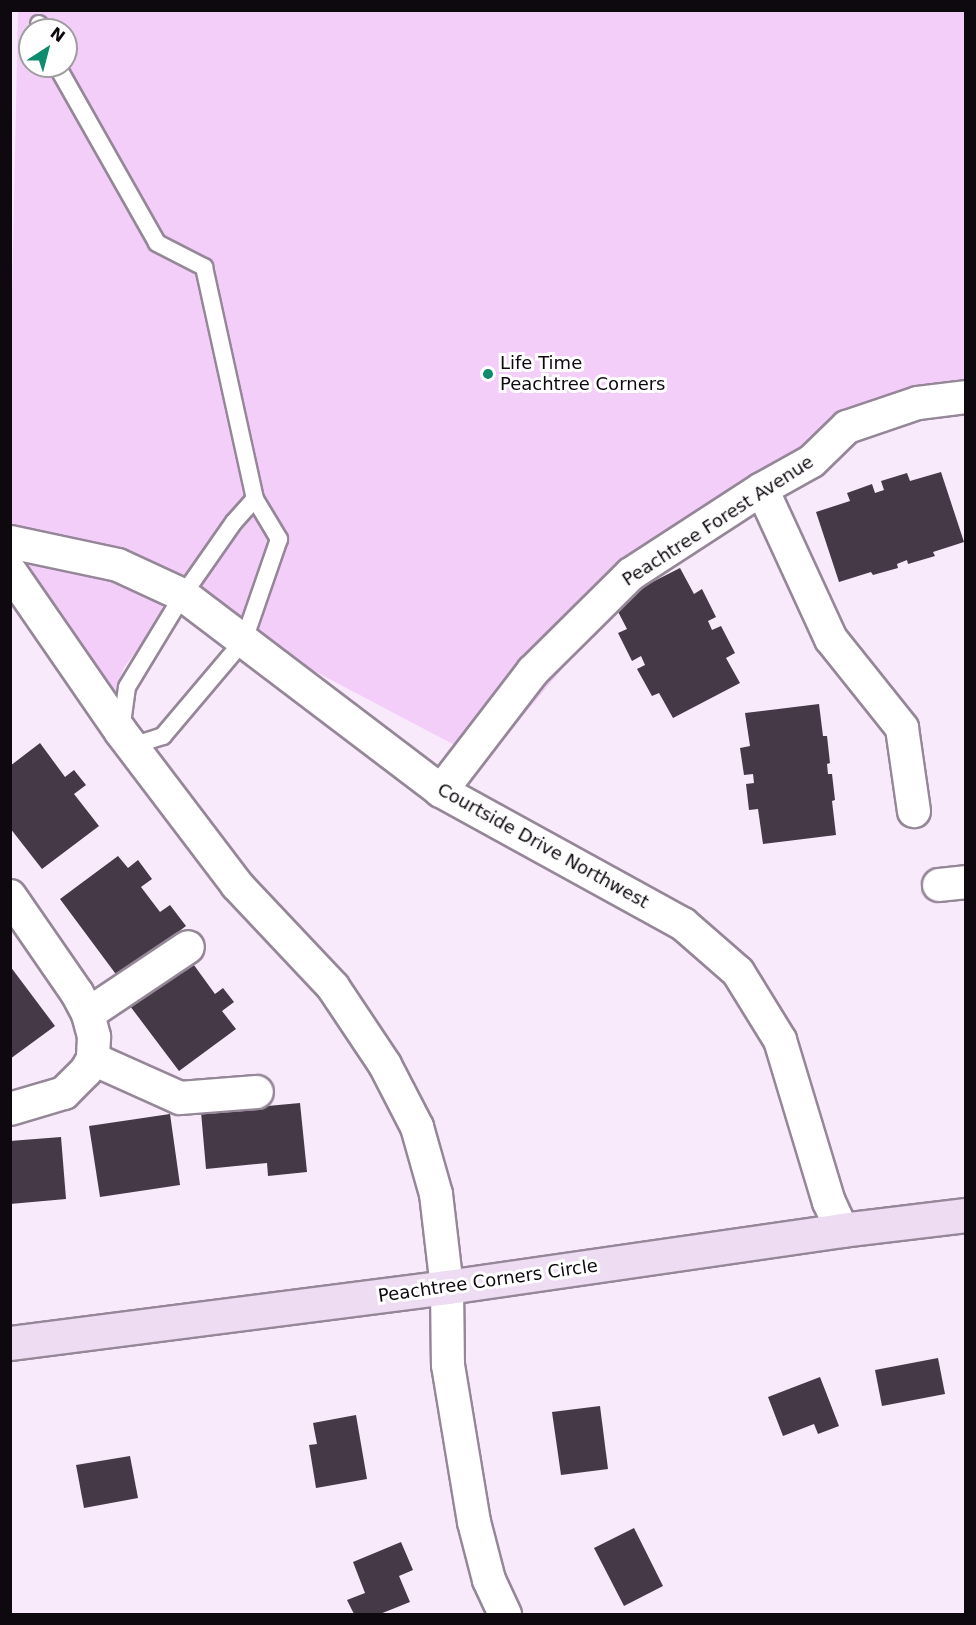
<!DOCTYPE html>
<style>
body{margin:0}
#map{position:relative;width:976px;height:1625px;overflow:hidden;background:#f8e9fb;font-family:"DejaVu Sans",sans-serif}
div>[style]{position:absolute}
.green>*{inset:0;background:#f2cef9}
.building>*{inset:0;background:#453947}
.roads{filter:drop-shadow(2px 0 #958798) drop-shadow(-2px 0 #958798) drop-shadow(0 2px #958798) drop-shadow(0 -2px #958798)}
.lane>*{height:16px;margin:-8px;padding:0 8px;transform-origin:8px;border-radius:8px;background:#fff}
.street>*{height:32px;margin:-16px;padding:0 16px;transform-origin:16px;border-radius:16px;background:#fff}
.secondary>*{height:33px;margin:-16.5px;padding:0 16.5px;transform-origin:16.5px;border-radius:16.5px;background:#eedcf2}
.dots>*{width:16px;height:16px;translate:-50% -50%;box-sizing:border-box;border:3px solid #fff;border-radius:50%}
span{translate:-50% -50%;white-space:nowrap;text-align:center;line-height:1.15;-webkit-text-stroke:6px #fff;paint-order:stroke}
.poi-label{font-size:18px;color:#0e090f}
.left{translate:0 -50%;text-align:left}
.street-label{font-size:18px;color:#0e090f}
.frame{position:absolute;inset:0;border:12px solid #0e090f;pointer-events:none}
.north{position:absolute;left:18px;top:18px;width:60px;height:60px;box-sizing:border-box;background:#fff;border:2px solid #9f9d9f;border-radius:50%;rotate:36deg;font-size:16px;font-weight:700;line-height:24px;text-align:center;color:#0e090f}
.north::after{content:'';display:block;margin:auto;width:21px;height:27px;background:#0f8b6e;clip-path:polygon(50% 0,100% 100%,50% 72%,0 100%)}
</style>
<div id="map">
<div class="green">
<div style="clip-path:polygon(evenodd,18px 11px,965px 11px,965px 402px,866px 428px,656px 557px,485px 761px,248px 636px,162px 606px,161px 617px,153px 630px,124px 667px,115px 692px,108px 687px,11px 554px,11px 346px,18px 11px,30px 30px,66px 30px,66px 66px,30px 66px,30px 30px)"></div>
</div>
<div class="building">
<div style="clip-path:polygon(941px 472px,964px 542px,933px 552px,935px 556px,908px 564px,907px 560px,897px 564px,898px 568px,873px 575px,871px 572px,839px 582px,816px 512px,850px 501px,847px 493px,872px 484px,875px 493px,884px 490px,881px 481px,907px 473px,910px 481px)"></div>
<div style="clip-path:polygon(680px 568px,694px 594px,702px 589px,716px 617px,708px 621px,712px 630px,721px 626px,735px 653px,726px 658px,740px 683px,673px 718px,659px 693px,652px 696px,637px 669px,645px 665px,641px 656px,632px 661px,618px 633px,627px 629px,613px 602px)"></div>
<div style="clip-path:polygon(819px 704px,823px 736px,827px 736px,830px 763px,827px 764px,828px 774px,832px 774px,835px 800px,832px 801px,836px 835px,763px 844px,758px 809px,749px 810px,746px 784px,754px 783px,753px 774px,744px 775px,740px 748px,750px 746px,745px 713px)"></div>
<div style="clip-path:polygon(40px 743px,65px 777px,74px 770px,86px 785px,74px 794px,99px 826px,42px 869px,10px 828px,10px 766px)"></div>
<div style="clip-path:polygon(118px 856px,128px 868px,138px 860px,152px 879px,141px 887px,160px 912px,170px 905px,186px 926px,118px 977px,60px 899px)"></div>
<div style="clip-path:polygon(191px 961px,215px 994px,223px 988px,234px 1002px,222px 1011px,236px 1029px,179px 1071px,130px 1006px)"></div>
<div style="clip-path:polygon(10px 966px,55px 1026px,10px 1059px)"></div>
<div style="clip-path:polygon(300px 1103px,307px 1172px,268px 1176px,267px 1163px,206px 1169px,201px 1112px)"></div>
<div style="clip-path:polygon(170px 1114px,180px 1185px,100px 1197px,89px 1126px)"></div>
<div style="clip-path:polygon(61px 1137px,66px 1199px,10px 1204px,10px 1141px)"></div>
<div style="clip-path:polygon(938px 1358px,945px 1394px,882px 1406px,875px 1370px)"></div>
<div style="clip-path:polygon(820px 1377px,839px 1426px,818px 1434px,814px 1424px,783px 1436px,768px 1397px)"></div>
<div style="clip-path:polygon(600px 1406px,608px 1469px,561px 1475px,552px 1412px)"></div>
<div style="clip-path:polygon(356px 1415px,367px 1479px,316px 1488px,309px 1445px,317px 1444px,313px 1423px)"></div>
<div style="clip-path:polygon(130px 1456px,138px 1498px,84px 1508px,76px 1465px)"></div>
<div style="clip-path:polygon(634px 1528px,663px 1586px,624px 1606px,594px 1548px)"></div>
<div style="clip-path:polygon(401px 1542px,413px 1570px,399px 1576px,410px 1602px,380px 1614px,354px 1614px,347px 1600px,365px 1593px,353px 1562px)"></div>
</div>
<div class="roads">
<div class="lane">
<div style="left:39px;top:24px;width:7px;rotate:63deg"></div>
<div style="left:57px;top:66px;width:203px;rotate:60.5deg"></div>
<div style="left:157px;top:243px;width:53px;rotate:27.1deg"></div>
<div style="left:204px;top:267px;width:238px;rotate:77.6deg"></div>
<div style="left:255px;top:499px;width:47px;rotate:59deg"></div>
<div style="left:279px;top:539px;width:107px;rotate:109.1deg"></div>
<div style="left:244px;top:640px;width:126px;rotate:130.2deg"></div>
<div style="left:163px;top:736px;width:33px;rotate:162deg"></div>
<div style="left:121px;top:731px;width:44px;rotate:-82.2deg"></div>
<div style="left:127px;top:687px;width:108px;rotate:-58.7deg"></div>
<div style="left:183px;top:595px;width:89px;rotate:-55.1deg"></div>
<div style="left:234px;top:522px;width:31px;rotate:-48deg"></div>
</div>
<div class="street">
<div style="left:762px;top:489px;width:165px;rotate:65.3deg"></div>
<div style="left:831px;top:639px;width:114px;rotate:51.4deg"></div>
<div style="left:902px;top:728px;width:84px;rotate:81.8deg"></div>
<div style="left:10px;top:542px;width:110px;rotate:12deg"></div>
<div style="left:118px;top:565px;width:72px;rotate:24.8deg"></div>
<div style="left:183px;top:595px;width:324px;rotate:37.2deg"></div>
<div style="left:441px;top:791px;width:276px;rotate:28.8deg"></div>
<div style="left:683px;top:924px;width:73px;rotate:41.1deg"></div>
<div style="left:738px;top:972px;width:80px;rotate:58.3deg"></div>
<div style="left:780px;top:1040px;width:169px;rotate:73.2deg"></div>
<div style="left:829px;top:1202px;width:31px;rotate:65deg"></div>
<div style="left:10px;top:571px;width:196px;rotate:55.4deg"></div>
<div style="left:121px;top:732px;width:192px;rotate:52.8deg"></div>
<div style="left:237px;top:885px;width:140px;rotate:46.7deg"></div>
<div style="left:333px;top:987px;width:94px;rotate:56.3deg"></div>
<div style="left:385px;top:1065px;width:70px;rotate:62.7deg"></div>
<div style="left:417px;top:1127px;width:70px;rotate:74.2deg"></div>
<div style="left:436px;top:1194px;width:94px;rotate:83.3deg"></div>
<div style="left:447px;top:1287px;width:78px;rotate:89.3deg"></div>
<div style="left:448px;top:1365px;width:159px;rotate:80.6deg"></div>
<div style="left:474px;top:1522px;width:60px;rotate:75.5deg"></div>
<div style="left:489px;top:1580px;width:38px;rotate:65deg"></div>
<div style="left:441px;top:791px;width:151px;rotate:-52.5deg"></div>
<div style="left:533px;top:671px;width:138px;rotate:-44.7deg"></div>
<div style="left:631px;top:574px;width:156px;rotate:-33deg"></div>
<div style="left:762px;top:489px;width:57px;rotate:-29.2deg"></div>
<div style="left:812px;top:461px;width:49px;rotate:-44.2deg"></div>
<div style="left:847px;top:427px;width:75px;rotate:-18.7deg"></div>
<div style="left:918px;top:403px;width:48px;rotate:-7.1deg"></div>
<div style="left:939px;top:885px;width:27px;rotate:-6deg"></div>
<div style="left:10px;top:896px;width:118px;rotate:55.4deg"></div>
<div style="left:77px;top:993px;width:24px;rotate:62deg"></div>
<div style="left:88px;top:1014px;width:24px;rotate:75deg"></div>
<div style="left:94px;top:1037px;width:22px;rotate:93deg"></div>
<div style="left:93px;top:1059px;width:14px;rotate:120deg"></div>
<div style="left:86px;top:1071px;width:31px;rotate:135deg"></div>
<div style="left:64px;top:1093px;width:56px;rotate:163.5deg"></div>
<div style="left:88px;top:1014px;width:120px;rotate:-33.8deg"></div>
<div style="left:93px;top:1059px;width:95px;rotate:24.1deg"></div>
<div style="left:180px;top:1098px;width:77px;rotate:-4.5deg"></div>
</div>
<div class="secondary">
<div style="left:10px;top:1343px;width:441px;rotate:-7.3deg"></div>
<div style="left:447px;top:1287px;width:399px;rotate:-8.2deg"></div>
<div style="left:842px;top:1230px;width:125px;rotate:-6.9deg"></div>
</div>
</div>
<div class="dots">
<div style="left:488px;top:374px;background:#0f8b6e"></div>
</div>
<div class="poi-label">
<span class="left" style="left:500px;top:374px">Life Time<br>Peachtree Corners</span>
</div>
<div class="street-label">
<span style="left:718px;top:521px;rotate:-33deg">Peachtree Forest Avenue</span>
<span style="left:543px;top:846px;rotate:29deg">Courtside Drive Northwest</span>
<span style="left:488px;top:1281px;rotate:-8deg">Peachtree Corners Circle</span>
</div>
<div class="frame"></div>
<div class="north">N</div>
</div>
